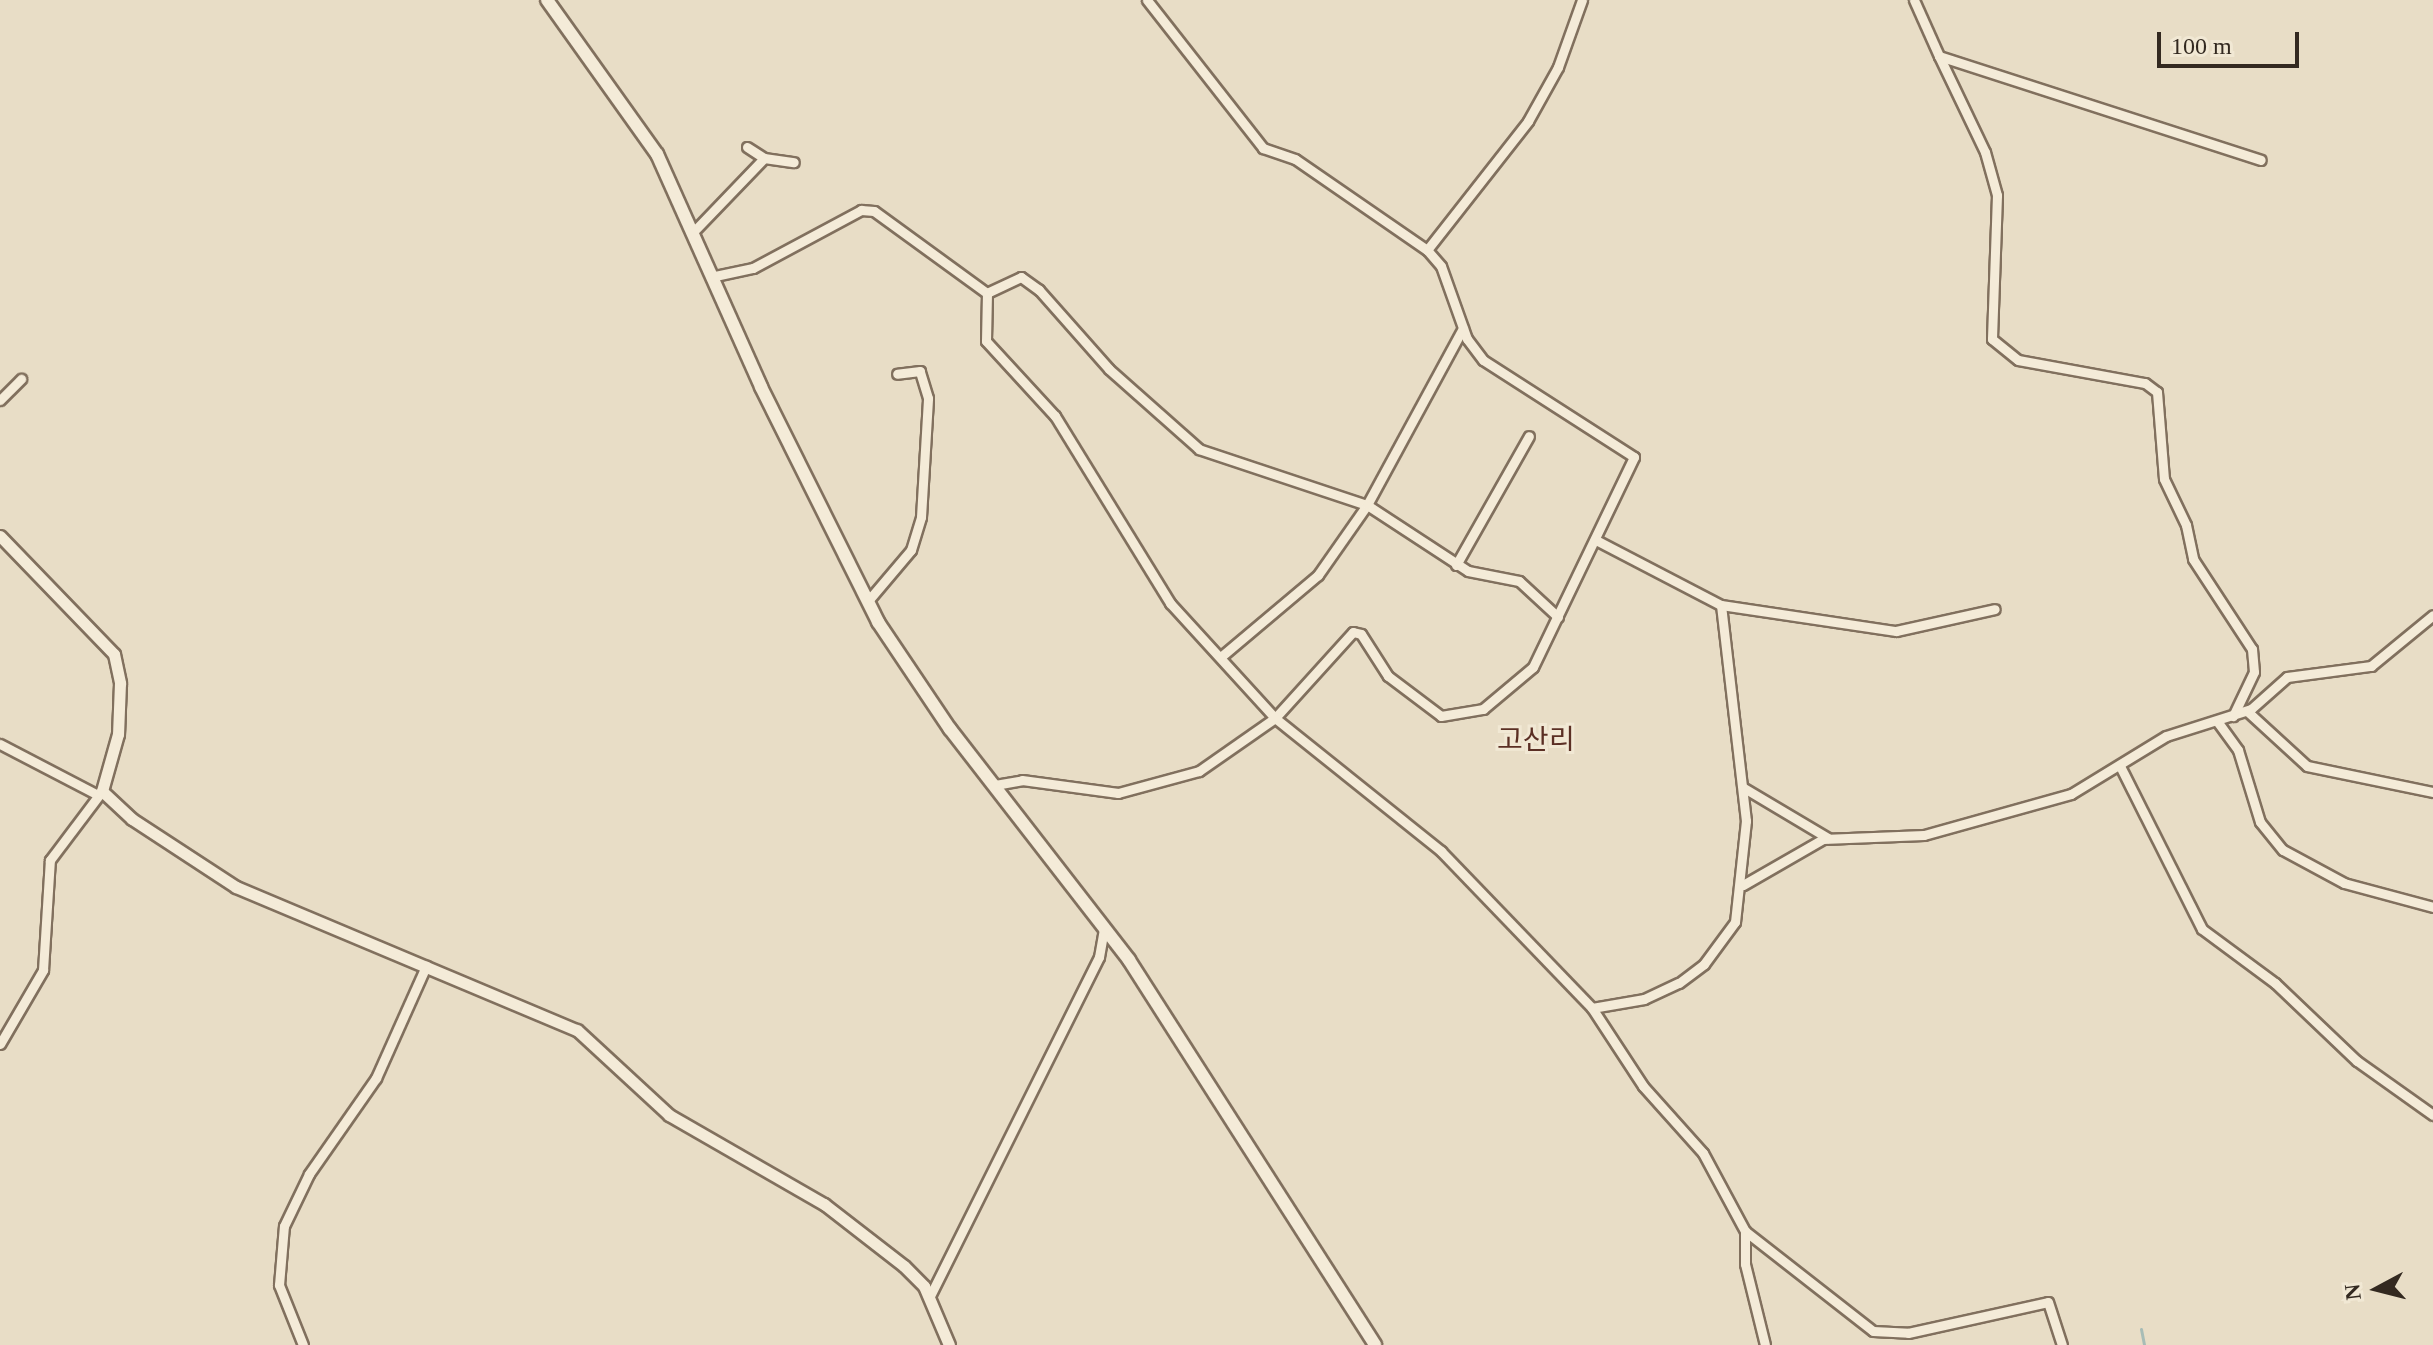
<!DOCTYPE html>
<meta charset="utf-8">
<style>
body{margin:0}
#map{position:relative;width:2433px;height:1345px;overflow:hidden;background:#e8ddc6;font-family:"Times New Roman","Noto Sans KR",serif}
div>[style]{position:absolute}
.stream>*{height:3px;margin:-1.5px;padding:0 1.5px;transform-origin:1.5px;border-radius:1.5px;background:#a7bcb6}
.roads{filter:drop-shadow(2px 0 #81705e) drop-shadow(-2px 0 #81705e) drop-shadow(0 2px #81705e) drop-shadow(0 -2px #81705e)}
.minor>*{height:9px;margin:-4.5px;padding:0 4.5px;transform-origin:4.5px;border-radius:4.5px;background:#f4ebd8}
.tertiary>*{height:11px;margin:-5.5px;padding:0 5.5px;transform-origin:5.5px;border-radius:5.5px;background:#f4ebd8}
.secondary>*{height:12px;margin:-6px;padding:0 6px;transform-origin:6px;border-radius:6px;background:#f4ebd8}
span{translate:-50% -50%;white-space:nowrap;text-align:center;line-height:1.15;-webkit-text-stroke:6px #f1e8d4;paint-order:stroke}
.quarter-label{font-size:28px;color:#5b2f24}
.north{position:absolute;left:2337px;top:1249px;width:80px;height:80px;-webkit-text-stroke:6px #f1e8d4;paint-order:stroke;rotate:263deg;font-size:22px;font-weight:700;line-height:32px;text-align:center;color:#332920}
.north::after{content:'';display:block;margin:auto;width:28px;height:36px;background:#332920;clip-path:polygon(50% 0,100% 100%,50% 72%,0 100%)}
.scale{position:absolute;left:2157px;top:32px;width:142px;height:36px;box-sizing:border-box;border:4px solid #332920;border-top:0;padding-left:10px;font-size:24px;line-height:28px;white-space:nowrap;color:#332920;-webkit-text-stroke:6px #f1e8d4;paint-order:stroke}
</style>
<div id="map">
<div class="stream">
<div style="left:2141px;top:1329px;width:16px;rotate:79deg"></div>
</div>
<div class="roads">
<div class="minor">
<div style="left:1914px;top:0;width:61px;rotate:65.9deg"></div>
<div style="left:1939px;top:56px;width:338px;rotate:17.9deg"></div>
<div style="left:1939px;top:56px;width:106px;rotate:64.4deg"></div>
<div style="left:1985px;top:152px;width:45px;rotate:74.4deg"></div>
<div style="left:1997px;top:195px;width:144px;rotate:92deg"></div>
<div style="left:1992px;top:339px;width:33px;rotate:39deg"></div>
<div style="left:2018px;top:360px;width:129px;rotate:10.3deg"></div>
<div style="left:2145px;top:383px;width:15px;rotate:37deg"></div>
<div style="left:2157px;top:392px;width:87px;rotate:85.4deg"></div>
<div style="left:2164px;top:479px;width:51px;rotate:64.4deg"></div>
<div style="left:2186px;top:525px;width:35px;rotate:78deg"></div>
<div style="left:2193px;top:559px;width:108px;rotate:56.8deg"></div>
<div style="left:2252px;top:649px;width:23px;rotate:85deg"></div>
<div style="left:2254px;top:672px;width:49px;rotate:115.5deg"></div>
<div style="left:747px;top:147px;width:20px;rotate:33deg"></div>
<div style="left:696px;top:229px;width:98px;rotate:-46.2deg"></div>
<div style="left:764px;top:158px;width:30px;rotate:8deg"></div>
<div style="left:1427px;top:250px;width:164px;rotate:-51.9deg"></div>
<div style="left:1528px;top:121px;width:62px;rotate:-60.9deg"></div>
<div style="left:1558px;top:67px;width:71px;rotate:-70.3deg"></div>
<div style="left:715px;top:276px;width:39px;rotate:-12deg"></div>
<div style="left:753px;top:268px;width:123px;rotate:-28.2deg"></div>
<div style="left:861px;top:210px;width:13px;rotate:4deg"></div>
<div style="left:874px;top:211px;width:140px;rotate:36deg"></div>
<div style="left:0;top:400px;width:30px;rotate:-45deg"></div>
<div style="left:1596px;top:540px;width:141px;rotate:27.5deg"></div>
<div style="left:1721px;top:605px;width:177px;rotate:8.5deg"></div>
<div style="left:1896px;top:631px;width:101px;rotate:-12.5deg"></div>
<div style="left:1456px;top:565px;width:148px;rotate:-60.5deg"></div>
<div style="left:867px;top:602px;width:68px;rotate:-49.8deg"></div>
<div style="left:911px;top:550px;width:34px;rotate:-73deg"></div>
<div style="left:921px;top:517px;width:119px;rotate:-86.6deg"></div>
<div style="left:928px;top:398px;width:28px;rotate:-107deg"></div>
<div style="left:920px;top:371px;width:23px;rotate:173deg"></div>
<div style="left:1558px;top:617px;width:53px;rotate:-137.3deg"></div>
<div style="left:1519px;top:581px;width:52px;rotate:-168.9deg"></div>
<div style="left:1468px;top:571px;width:121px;rotate:-146.8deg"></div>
<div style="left:1367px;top:505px;width:177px;rotate:-161.6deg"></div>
<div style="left:1199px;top:449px;width:120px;rotate:-138.4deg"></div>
<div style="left:1109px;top:369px;width:106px;rotate:-131.5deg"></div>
<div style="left:1039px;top:290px;width:22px;rotate:-144deg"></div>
<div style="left:1021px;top:277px;width:38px;rotate:155deg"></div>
<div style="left:987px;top:293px;width:48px;rotate:91.2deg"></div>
<div style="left:986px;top:341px;width:102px;rotate:47.4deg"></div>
<div style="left:1055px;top:416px;width:220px;rotate:58.4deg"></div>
<div style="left:1170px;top:603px;width:156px;rotate:47.6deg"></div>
<div style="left:1275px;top:718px;width:213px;rotate:38.7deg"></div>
<div style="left:1441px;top:851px;width:218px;rotate:46.1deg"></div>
<div style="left:1592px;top:1008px;width:93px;rotate:56.8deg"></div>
<div style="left:1643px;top:1086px;width:90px;rotate:48.2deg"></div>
<div style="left:1703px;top:1153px;width:89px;rotate:61.7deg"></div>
<div style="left:1745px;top:1231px;width:33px;rotate:90deg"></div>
<div style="left:1745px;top:1264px;width:83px;rotate:76.1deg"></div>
<div style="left:1223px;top:655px;width:124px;rotate:-40.1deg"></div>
<div style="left:1318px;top:575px;width:85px;rotate:-55deg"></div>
<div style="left:1367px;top:505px;width:201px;rotate:-61.5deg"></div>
<div style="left:2247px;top:711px;width:81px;rotate:42.5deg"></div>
<div style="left:2307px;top:766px;width:129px;rotate:11.7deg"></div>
<div style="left:2217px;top:721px;width:36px;rotate:54deg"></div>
<div style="left:2238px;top:750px;width:75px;rotate:73deg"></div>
<div style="left:2260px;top:822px;width:36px;rotate:51deg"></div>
<div style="left:2283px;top:850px;width:69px;rotate:28.4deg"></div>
<div style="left:2344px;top:883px;width:92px;rotate:15.1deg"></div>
<div style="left:0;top:744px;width:110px;rotate:27.5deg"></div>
<div style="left:2120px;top:766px;width:182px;rotate:63.3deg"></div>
<div style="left:2202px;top:929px;width:91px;rotate:36.5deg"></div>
<div style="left:2275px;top:983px;width:113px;rotate:43.6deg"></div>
<div style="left:2357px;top:1061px;width:93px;rotate:35.4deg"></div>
<div style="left:995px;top:785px;width:27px;rotate:-10deg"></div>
<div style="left:1022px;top:780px;width:97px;rotate:7.7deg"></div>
<div style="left:1118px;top:793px;width:84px;rotate:-15.2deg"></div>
<div style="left:1199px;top:771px;width:93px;rotate:-34.9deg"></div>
<div style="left:1275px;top:718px;width:116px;rotate:-47.8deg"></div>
<div style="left:1353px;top:632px;width:8px;rotate:14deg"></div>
<div style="left:1361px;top:634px;width:50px;rotate:57.3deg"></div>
<div style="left:1388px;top:676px;width:66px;rotate:37deg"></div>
<div style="left:1441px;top:716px;width:43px;rotate:-9.5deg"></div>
<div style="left:1483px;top:709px;width:65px;rotate:-40deg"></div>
<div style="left:1533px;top:667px;width:233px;rotate:-64.3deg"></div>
<div style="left:1634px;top:457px;width:179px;rotate:-147.3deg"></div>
<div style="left:1483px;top:360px;width:26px;rotate:-127deg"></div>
<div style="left:1467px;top:339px;width:77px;rotate:-109.6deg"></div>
<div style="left:1441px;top:266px;width:21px;rotate:-131deg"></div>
<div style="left:1427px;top:250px;width:160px;rotate:-145.4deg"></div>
<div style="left:1295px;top:159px;width:34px;rotate:-161deg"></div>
<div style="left:1263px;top:148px;width:188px;rotate:-128.1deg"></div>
<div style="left:1744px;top:788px;width:98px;rotate:30.8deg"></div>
<div style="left:1743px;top:885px;width:92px;rotate:-29.9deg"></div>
<div style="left:1823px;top:839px;width:101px;rotate:-2.3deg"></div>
<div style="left:1924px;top:835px;width:153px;rotate:-15.6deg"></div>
<div style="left:2071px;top:794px;width:111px;rotate:-31.4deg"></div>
<div style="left:2166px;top:736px;width:89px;rotate:-17.6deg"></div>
<div style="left:2251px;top:709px;width:48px;rotate:-41.6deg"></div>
<div style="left:2287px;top:677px;width:85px;rotate:-7.5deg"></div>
<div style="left:2371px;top:666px;width:80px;rotate:-39.4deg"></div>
<div style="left:1592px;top:1008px;width:53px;rotate:-9.8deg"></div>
<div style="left:1644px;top:999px;width:38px;rotate:-25deg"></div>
<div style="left:1679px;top:983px;width:31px;rotate:-37deg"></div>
<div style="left:1704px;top:964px;width:52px;rotate:-53.6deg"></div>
<div style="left:1735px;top:922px;width:102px;rotate:-83.8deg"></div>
<div style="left:1746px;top:821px;width:217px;rotate:-96.6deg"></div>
<div style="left:0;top:1044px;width:86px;rotate:-59.8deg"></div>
<div style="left:43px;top:970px;width:110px;rotate:-86.4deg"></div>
<div style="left:50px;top:860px;width:86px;rotate:-53deg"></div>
<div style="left:1745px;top:1231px;width:162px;rotate:38deg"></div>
<div style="left:1873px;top:1331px;width:35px;rotate:3deg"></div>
<div style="left:1908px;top:1333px;width:143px;rotate:-12.5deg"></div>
<div style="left:2048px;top:1302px;width:45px;rotate:72deg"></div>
<div style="left:929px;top:1298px;width:381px;rotate:-63.5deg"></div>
<div style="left:1099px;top:957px;width:29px;rotate:-80deg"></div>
<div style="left:303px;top:1345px;width:65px;rotate:-111.8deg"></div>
<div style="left:279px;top:1285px;width:59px;rotate:-85.2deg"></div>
<div style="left:284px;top:1226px;width:58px;rotate:-64.3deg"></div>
<div style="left:309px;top:1174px;width:117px;rotate:-55.1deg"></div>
<div style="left:376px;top:1078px;width:123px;rotate:-65.9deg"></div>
</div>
<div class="tertiary">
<div style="left:0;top:536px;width:164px;rotate:46deg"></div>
<div style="left:114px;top:654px;width:30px;rotate:78deg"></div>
<div style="left:120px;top:683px;width:51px;rotate:92.2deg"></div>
<div style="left:118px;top:734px;width:59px;rotate:105.7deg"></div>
<div style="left:102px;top:791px;width:41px;rotate:43deg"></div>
<div style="left:132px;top:819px;width:124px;rotate:33.2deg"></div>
<div style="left:236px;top:887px;width:370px;rotate:22.8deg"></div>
<div style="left:577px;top:1030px;width:125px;rotate:42.7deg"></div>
<div style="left:669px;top:1115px;width:179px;rotate:29.9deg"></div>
<div style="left:824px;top:1204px;width:101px;rotate:37.8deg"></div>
<div style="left:904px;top:1266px;width:28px;rotate:45deg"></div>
<div style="left:924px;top:1286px;width:64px;rotate:67deg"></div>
</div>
<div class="secondary">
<div style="left:547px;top:0;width:189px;rotate:54.5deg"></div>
<div style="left:657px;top:154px;width:255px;rotate:65.9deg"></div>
<div style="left:761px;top:387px;width:263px;rotate:63.5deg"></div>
<div style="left:878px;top:622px;width:129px;rotate:56.1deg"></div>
<div style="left:950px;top:729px;width:292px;rotate:52.2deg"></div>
<div style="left:1129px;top:960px;width:457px;rotate:57.4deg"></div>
</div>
</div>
<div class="quarter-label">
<span style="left:1536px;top:740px">고산리</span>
</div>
<div class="north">N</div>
<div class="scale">100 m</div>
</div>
